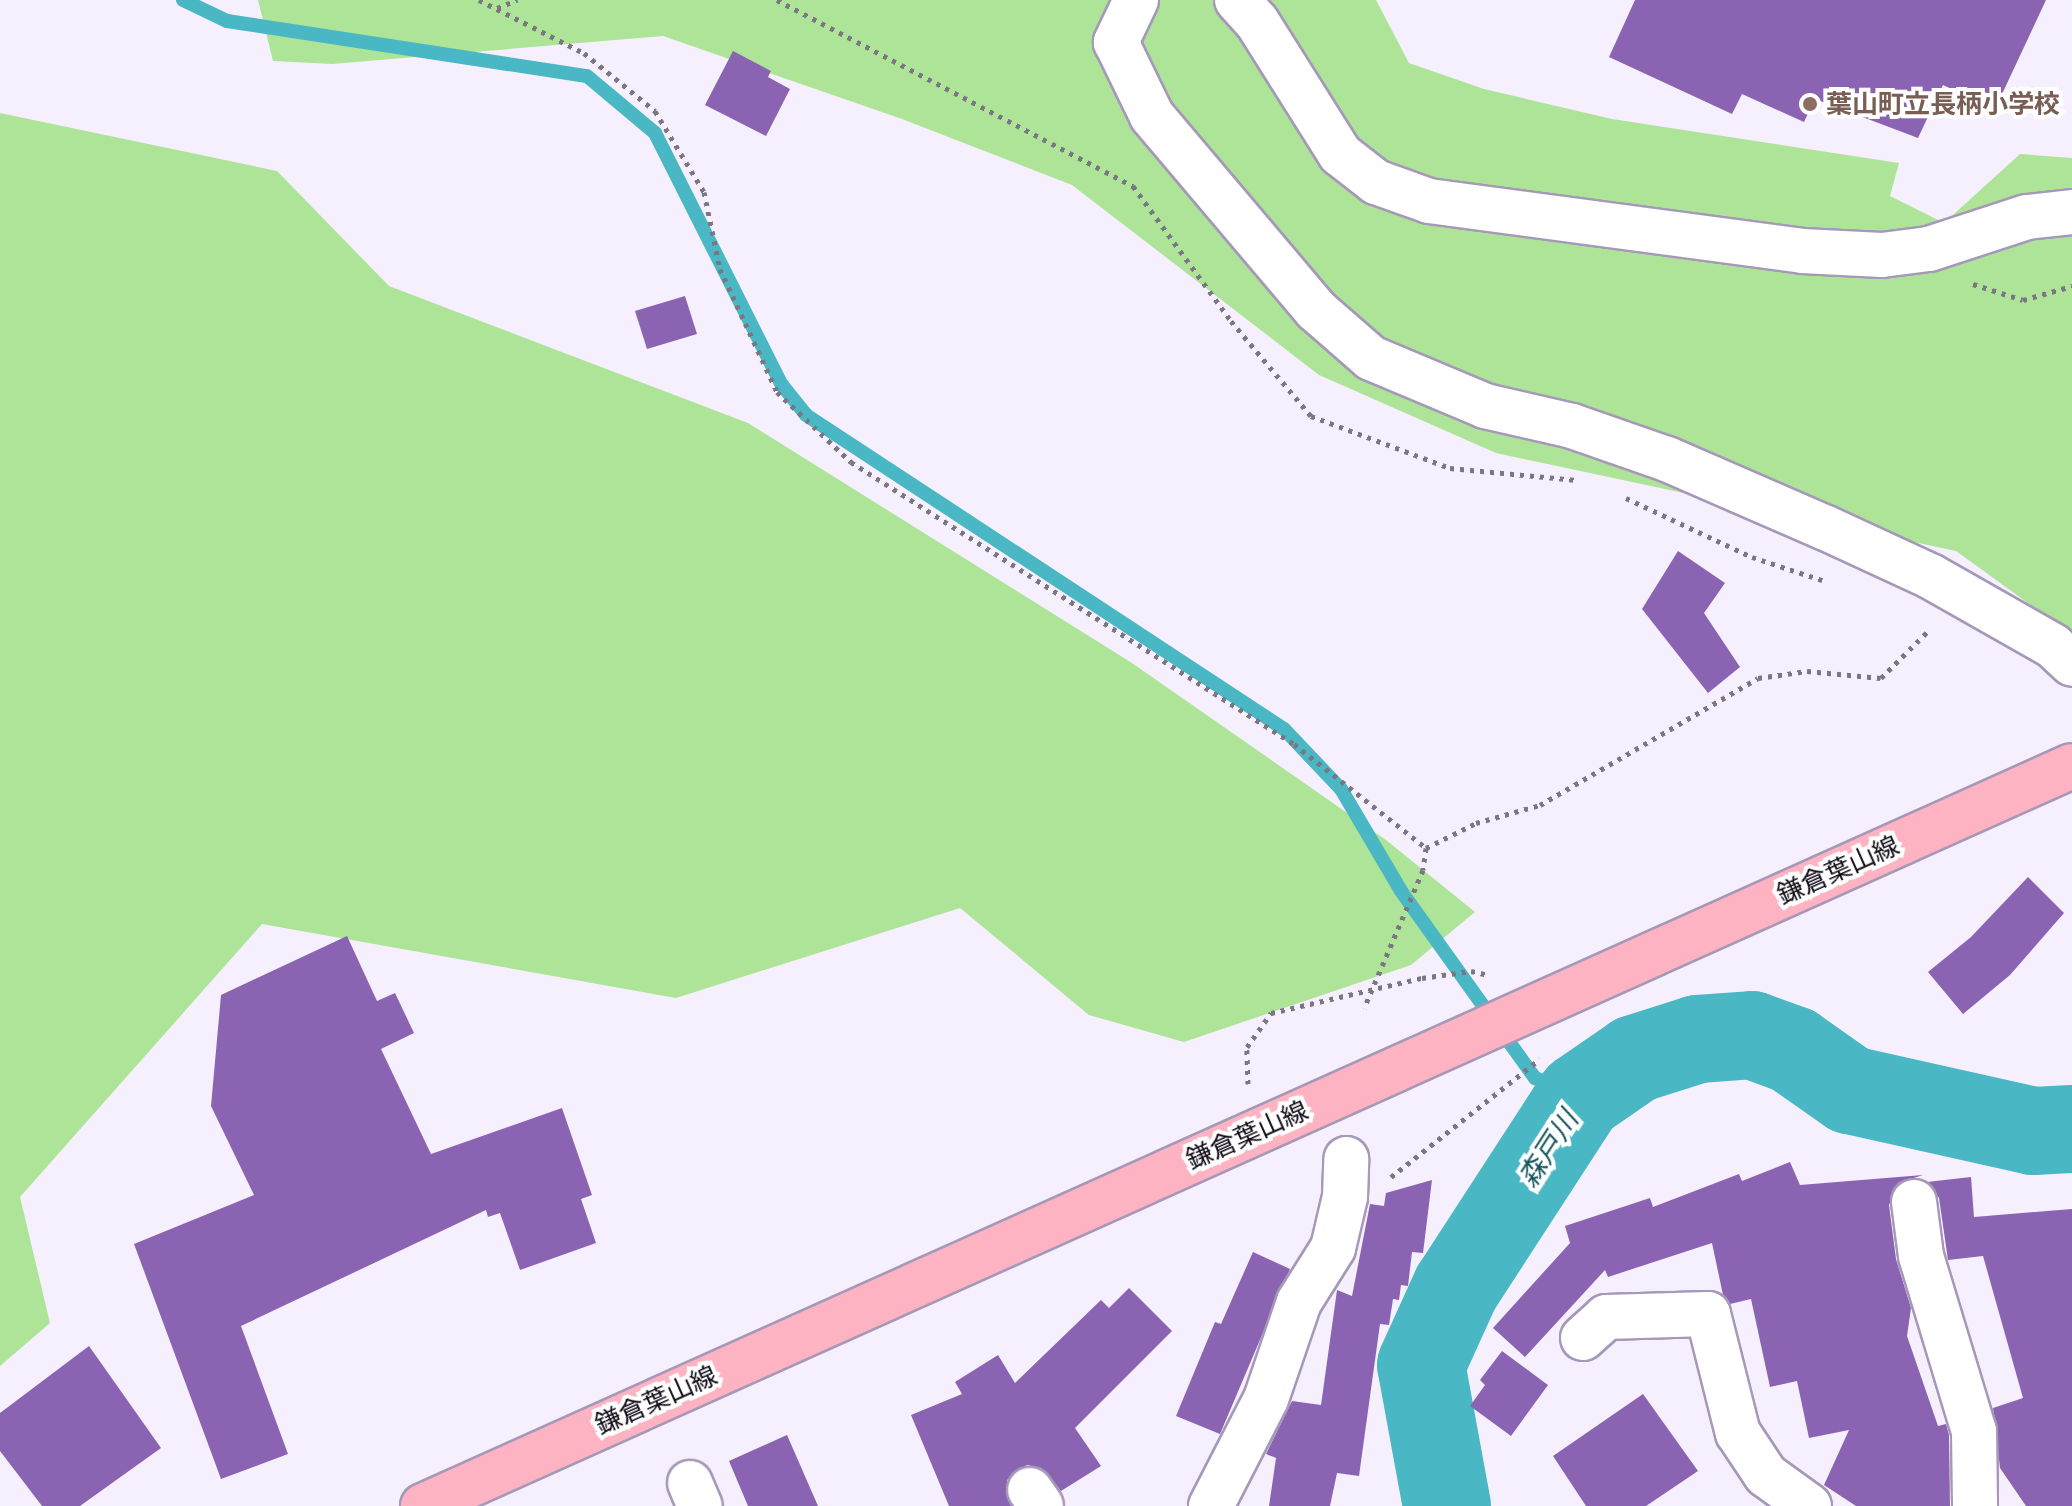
<!DOCTYPE html>
<meta charset="utf-8">
<style>
body{margin:0}
#map{position:relative;width:2072px;height:1506px;overflow:hidden;background:#f6f0fe;font-family:Manrope,"Noto Sans JP",sans-serif}
div>[style]{position:absolute}
.green>*{inset:0;background:#ade498}
.stream>*{height:14px;margin:-7px;padding:0 7px;transform-origin:7px;border-radius:7px;background:#4ab7c4}
.river>*{height:88px;margin:-44px;padding:0 44px;transform-origin:44px;border-radius:44px;background:#4ab7c4}
.building>*{inset:0;background:#8a64b3}
.path>*{height:5px;margin-top:-2.5px;transform-origin:0;background:repeating-linear-gradient(90deg,#7b7682 0 4px,transparent 0 10px)}
.roads{filter:drop-shadow(2px 0 #a698b8) drop-shadow(-2px 0 #a698b8) drop-shadow(0 2px #a698b8) drop-shadow(0 -2px #a698b8)}
.minor>*{height:44px;margin:-22px;padding:0 22px;transform-origin:22px;border-radius:22px;background:#fff}
.major>*{height:44px;margin:-22px;padding:0 22px;transform-origin:22px;border-radius:22px;background:#fdb3c2}
.dots>*{width:22px;height:22px;translate:-50% -50%;box-sizing:border-box;border:4px solid #fff;border-radius:50%}
span{translate:-50% -50%;white-space:nowrap;text-align:center;line-height:1.15;-webkit-text-stroke:8px #fff;paint-order:stroke}
.education-label{font-size:26px;color:#785e54;font-weight:700}
.left{translate:0 -50%;text-align:left}
.street-label{font-size:26px;color:#0f0a15}
.water-label{font-size:28px;color:#17555c;font-style:italic}
</style>
<div id="map">
<div class="green">
<div style="clip-path:polygon(258px 0,1376px 0,1409px 63px,1484px 89px,1612px 119px,1899px 163px,1890px 196px,1944px 223px,2020px 154px,2072px 158px,2072px 635px,1956px 551px,1496px 453px,1319px 375px,1072px 185px,902px 119px,663px 36px,332px 64px,273px 61px)"></div>
<div style="clip-path:polygon(0 113px,277px 171px,389px 286px,748px 423px,1132px 663px,1386px 840px,1475px 912px,1411px 965px,1184px 1042px,1089px 1015px,960px 908px,676px 998px,262px 924px,20px 1197px,50px 1323px,0 1366px)"></div>
</div>
<div class="stream">
<div style="left:183px;top:0;width:49px;rotate:25.5deg"></div>
<div style="left:227px;top:21px;width:364px;rotate:8.7deg"></div>
<div style="left:587px;top:76px;width:89px;rotate:40deg"></div>
<div style="left:655px;top:133px;width:282px;rotate:63.3deg"></div>
<div style="left:782px;top:385px;width:38px;rotate:51deg"></div>
<div style="left:806px;top:415px;width:572px;rotate:33.3deg"></div>
<div style="left:1284px;top:729px;width:83px;rotate:46.5deg"></div>
<div style="left:1341px;top:789px;width:118px;rotate:59.5deg"></div>
<div style="left:1401px;top:891px;width:230px;rotate:54.4deg"></div>
<div style="left:1535px;top:1078px;width:49px;rotate:22.9deg"></div>
</div>
<div class="river">
<div style="left:1447px;top:1506px;width:143px;rotate:-100.4deg"></div>
<div style="left:1421px;top:1365px;width:85px;rotate:-65.6deg"></div>
<div style="left:1456px;top:1288px;width:228px;rotate:-57deg"></div>
<div style="left:1580px;top:1097px;width:67px;rotate:-34.6deg"></div>
<div style="left:1635px;top:1059px;width:66px;rotate:-17.6deg"></div>
<div style="left:1698px;top:1039px;width:54px;rotate:-4.2deg"></div>
<div style="left:1752px;top:1035px;width:44px;rotate:20.1deg"></div>
<div style="left:1793px;top:1050px;width:70px;rotate:35.1deg"></div>
<div style="left:1850px;top:1090px;width:188px;rotate:12.6deg"></div>
<div style="left:2033px;top:1131px;width:39px;rotate:-3deg"></div>
</div>
<div class="building">
<div style="clip-path:polygon(1635px 0,2046px 0,1995px 109px,1943px 85px,1918px 138px,1815px 99px,1804px 122px,1742px 94px,1732px 114px,1609px 57px)"></div>
<div style="clip-path:polygon(733px 51px,771px 71px,768px 77px,790px 89px,766px 136px,705px 105px)"></div>
<div style="clip-path:polygon(685px 296px,697px 334px,647px 349px,635px 311px)"></div>
<div style="clip-path:polygon(1678px 551px,1725px 583px,1704px 613px,1740px 667px,1708px 693px,1642px 609px)"></div>
<div style="clip-path:polygon(2028px 877px,2064px 913px,2010px 975px,1963px 1014px,1928px 972px,1971px 937px)"></div>
<div style="clip-path:polygon(347px 936px,377px 1001px,395px 993px,414px 1033px,381px 1049px,431px 1154px,562px 1108px,592px 1195px,581px 1199px,596px 1243px,520px 1270px,500px 1213px,488px 1217px,486px 1210px,241px 1326px,288px 1454px,221px 1479px,134px 1244px,254px 1195px,211px 1106px,221px 995px)"></div>
<div style="clip-path:polygon(1790px 1162px,1800px 1185px,1923px 1175px,1898px 1183px,1889px 1205px,1896px 1259px,1911px 1308px,1907px 1336px,1938px 1426px,1946px 1424px,1949px 1435px,1950px 1506px,1856px 1506px,1824px 1485px,1849px 1430px,1809px 1438px,1797px 1381px,1770px 1387px,1751px 1299px,1730px 1304px,1723px 1295px,1712px 1243px,1608px 1277px,1605px 1270px,1525px 1357px,1493px 1328px,1570px 1243px,1565px 1226px,1650px 1198px,1653px 1207px,1739px 1174px,1742px 1181px)"></div>
<div style="clip-path:polygon(1971px 1177px,1974px 1217px,2072px 1209px,2072px 1506px,2026px 1506px,2000px 1468px,1993px 1408px,2023px 1398px,1983px 1256px,1948px 1260px,1939px 1198px,1927px 1182px)"></div>
<div style="clip-path:polygon(1432px 1180px,1423px 1253px,1412px 1252px,1408px 1286px,1401px 1285px,1399px 1300px,1393px 1299px,1389px 1325px,1380px 1324px,1359px 1476px,1337px 1473px,1330px 1506px,1269px 1506px,1276px 1458px,1266px 1454px,1292px 1401px,1321px 1405px,1337px 1290px,1352px 1296px,1370px 1204px,1384px 1206px,1386px 1193px)"></div>
<div style="clip-path:polygon(1253px 1252px,1290px 1269px,1220px 1434px,1176px 1416px,1215px 1322px,1221px 1324px)"></div>
<div style="clip-path:polygon(1129px 1288px,1172px 1331px,1075px 1428px,1101px 1466px,1061px 1491px,1041px 1468px,1027px 1465px,1007px 1480px,1011px 1506px,949px 1506px,911px 1415px,962px 1394px,955px 1382px,998px 1355px,1015px 1383px,1101px 1300px,1109px 1308px)"></div>
<div style="clip-path:polygon(89px 1346px,161px 1448px,80px 1506px,42px 1506px,0 1451px,0 1413px)"></div>
<div style="clip-path:polygon(1502px 1351px,1548px 1385px,1511px 1436px,1470px 1406px,1485px 1385px,1480px 1380px)"></div>
<div style="clip-path:polygon(1643px 1394px,1698px 1471px,1646px 1506px,1586px 1506px,1553px 1456px)"></div>
<div style="clip-path:polygon(787px 1435px,818px 1506px,748px 1506px,729px 1461px)"></div>
</div>
<div class="path">
<div style="left:479px;top:0;width:118px;rotate:26.8deg"></div>
<div style="left:584px;top:53px;width:92px;rotate:39.2deg"></div>
<div style="left:655px;top:111px;width:95px;rotate:58.8deg"></div>
<div style="left:704px;top:192px;width:79px;rotate:78.3deg"></div>
<div style="left:720px;top:269px;width:136px;rotate:65.1deg"></div>
<div style="left:777px;top:392px;width:102px;rotate:43.4deg"></div>
<div style="left:851px;top:462px;width:525px;rotate:32.48deg"></div>
<div style="left:1294px;top:744px;width:168px;rotate:38.2deg"></div>
<div style="left:1426px;top:848px;width:22px;rotate:98deg"></div>
<div style="left:1423px;top:870px;width:150px;rotate:113.1deg"></div>
<div style="left:777px;top:0;width:402px;rotate:27.6deg"></div>
<div style="left:1133px;top:186px;width:167px;rotate:54deg"></div>
<div style="left:1231px;top:321px;width:124px;rotate:49.9deg"></div>
<div style="left:1311px;top:416px;width:148px;rotate:20.5deg"></div>
<div style="left:1450px;top:468px;width:127px;rotate:5.4deg"></div>
<div style="left:497px;top:8px;width:22px;rotate:-22deg"></div>
<div style="left:1973px;top:284px;width:52px;rotate:17.7deg"></div>
<div style="left:2023px;top:300px;width:51px;rotate:-15.9deg"></div>
<div style="left:1626px;top:498px;width:139px;rotate:25.1deg"></div>
<div style="left:1752px;top:557px;width:74px;rotate:18.2deg"></div>
<div style="left:1426px;top:848px;width:56px;rotate:-26.6deg"></div>
<div style="left:1476px;top:823px;width:66px;rotate:-15.7deg"></div>
<div style="left:1540px;top:805px;width:252px;rotate:-30.2deg"></div>
<div style="left:1758px;top:678px;width:49px;rotate:-8.1deg"></div>
<div style="left:1807px;top:671px;width:74px;rotate:5.4deg"></div>
<div style="left:1881px;top:678px;width:68px;rotate:-45deg"></div>
<div style="left:1248px;top:1084px;width:37px;rotate:-92deg"></div>
<div style="left:1247px;top:1047px;width:42px;rotate:-54.8deg"></div>
<div style="left:1271px;top:1013px;width:155px;rotate:-13.1deg"></div>
<div style="left:1422px;top:978px;width:49px;rotate:-8.1deg"></div>
<div style="left:1471px;top:971px;width:18px;rotate:13deg"></div>
<div style="left:1391px;top:1177px;width:190px;rotate:-38.4deg"></div>
</div>
<div class="roads">
<div class="minor">
<div style="left:1136px;top:0;width:47px;rotate:115.5deg"></div>
<div style="left:1116px;top:42px;width:82px;rotate:64.1deg"></div>
<div style="left:1152px;top:116px;width:254px;rotate:49.8deg"></div>
<div style="left:1316px;top:310px;width:73px;rotate:41.1deg"></div>
<div style="left:1371px;top:358px;width:124px;rotate:22.8deg"></div>
<div style="left:1485px;top:406px;width:89px;rotate:12.9deg"></div>
<div style="left:1572px;top:426px;width:101px;rotate:19.2deg"></div>
<div style="left:1667px;top:459px;width:173px;rotate:23.5deg"></div>
<div style="left:1826px;top:528px;width:115px;rotate:24.8deg"></div>
<div style="left:1930px;top:576px;width:142px;rotate:29.6deg"></div>
<div style="left:2053px;top:646px;width:26px;rotate:43deg"></div>
<div style="left:1237px;top:0;width:30px;rotate:48deg"></div>
<div style="left:1257px;top:22px;width:156px;rotate:57.8deg"></div>
<div style="left:1340px;top:154px;width:46px;rotate:37.9deg"></div>
<div style="left:1376px;top:182px;width:56px;rotate:19.7deg"></div>
<div style="left:1429px;top:201px;width:376px;rotate:7.6deg"></div>
<div style="left:1802px;top:251px;width:80px;rotate:2.9deg"></div>
<div style="left:1882px;top:255px;width:47px;rotate:-7.3deg"></div>
<div style="left:1929px;top:249px;width:103px;rotate:-18.1deg"></div>
<div style="left:2027px;top:217px;width:45px;rotate:-6.3deg"></div>
<div style="left:1914px;top:1202px;width:54px;rotate:82.6deg"></div>
<div style="left:1921px;top:1256px;width:183px;rotate:73.2deg"></div>
<div style="left:1974px;top:1431px;width:75px;rotate:89.2deg"></div>
<div style="left:1583px;top:1338px;width:31px;rotate:-42deg"></div>
<div style="left:1606px;top:1317px;width:102px;rotate:-1.7deg"></div>
<div style="left:1708px;top:1314px;width:123px;rotate:75.9deg"></div>
<div style="left:1738px;top:1433px;width:50px;rotate:56.3deg"></div>
<div style="left:1766px;top:1475px;width:53px;rotate:35.8deg"></div>
<div style="left:690px;top:1483px;width:25px;rotate:67deg"></div>
<div style="left:1030px;top:1490px;width:19px;rotate:55deg"></div>
<div style="left:1211px;top:1506px;width:120px;rotate:-62.8deg"></div>
<div style="left:1266px;top:1399px;width:102px;rotate:-71.2deg"></div>
<div style="left:1299px;top:1302px;width:64px;rotate:-57.8deg"></div>
<div style="left:1333px;top:1248px;width:52px;rotate:-76.8deg"></div>
<div style="left:1345px;top:1197px;width:38px;rotate:-88deg"></div>
</div>
<div class="major">
<div style="left:423px;top:1506px;width:1807px;rotate:-24.17deg"></div>
</div>
</div>
<div class="dots">
<div style="left:1810px;top:104px;background:#8d6e63"></div>
</div>
<div class="education-label">
<span class="left" style="left:1826px;top:104px">葉山町立長柄小学校</span>
</div>
<div class="street-label">
<span style="left:1838px;top:870px;rotate:-24deg">鎌倉葉山線</span>
<span style="left:1247px;top:1135px;rotate:-24deg">鎌倉葉山線</span>
<span style="left:656px;top:1400px;rotate:-24deg">鎌倉葉山線</span>
</div>
<div class="water-label">
<span style="left:1547px;top:1148px;rotate:-57deg">森戸川</span>
</div>
</div>
